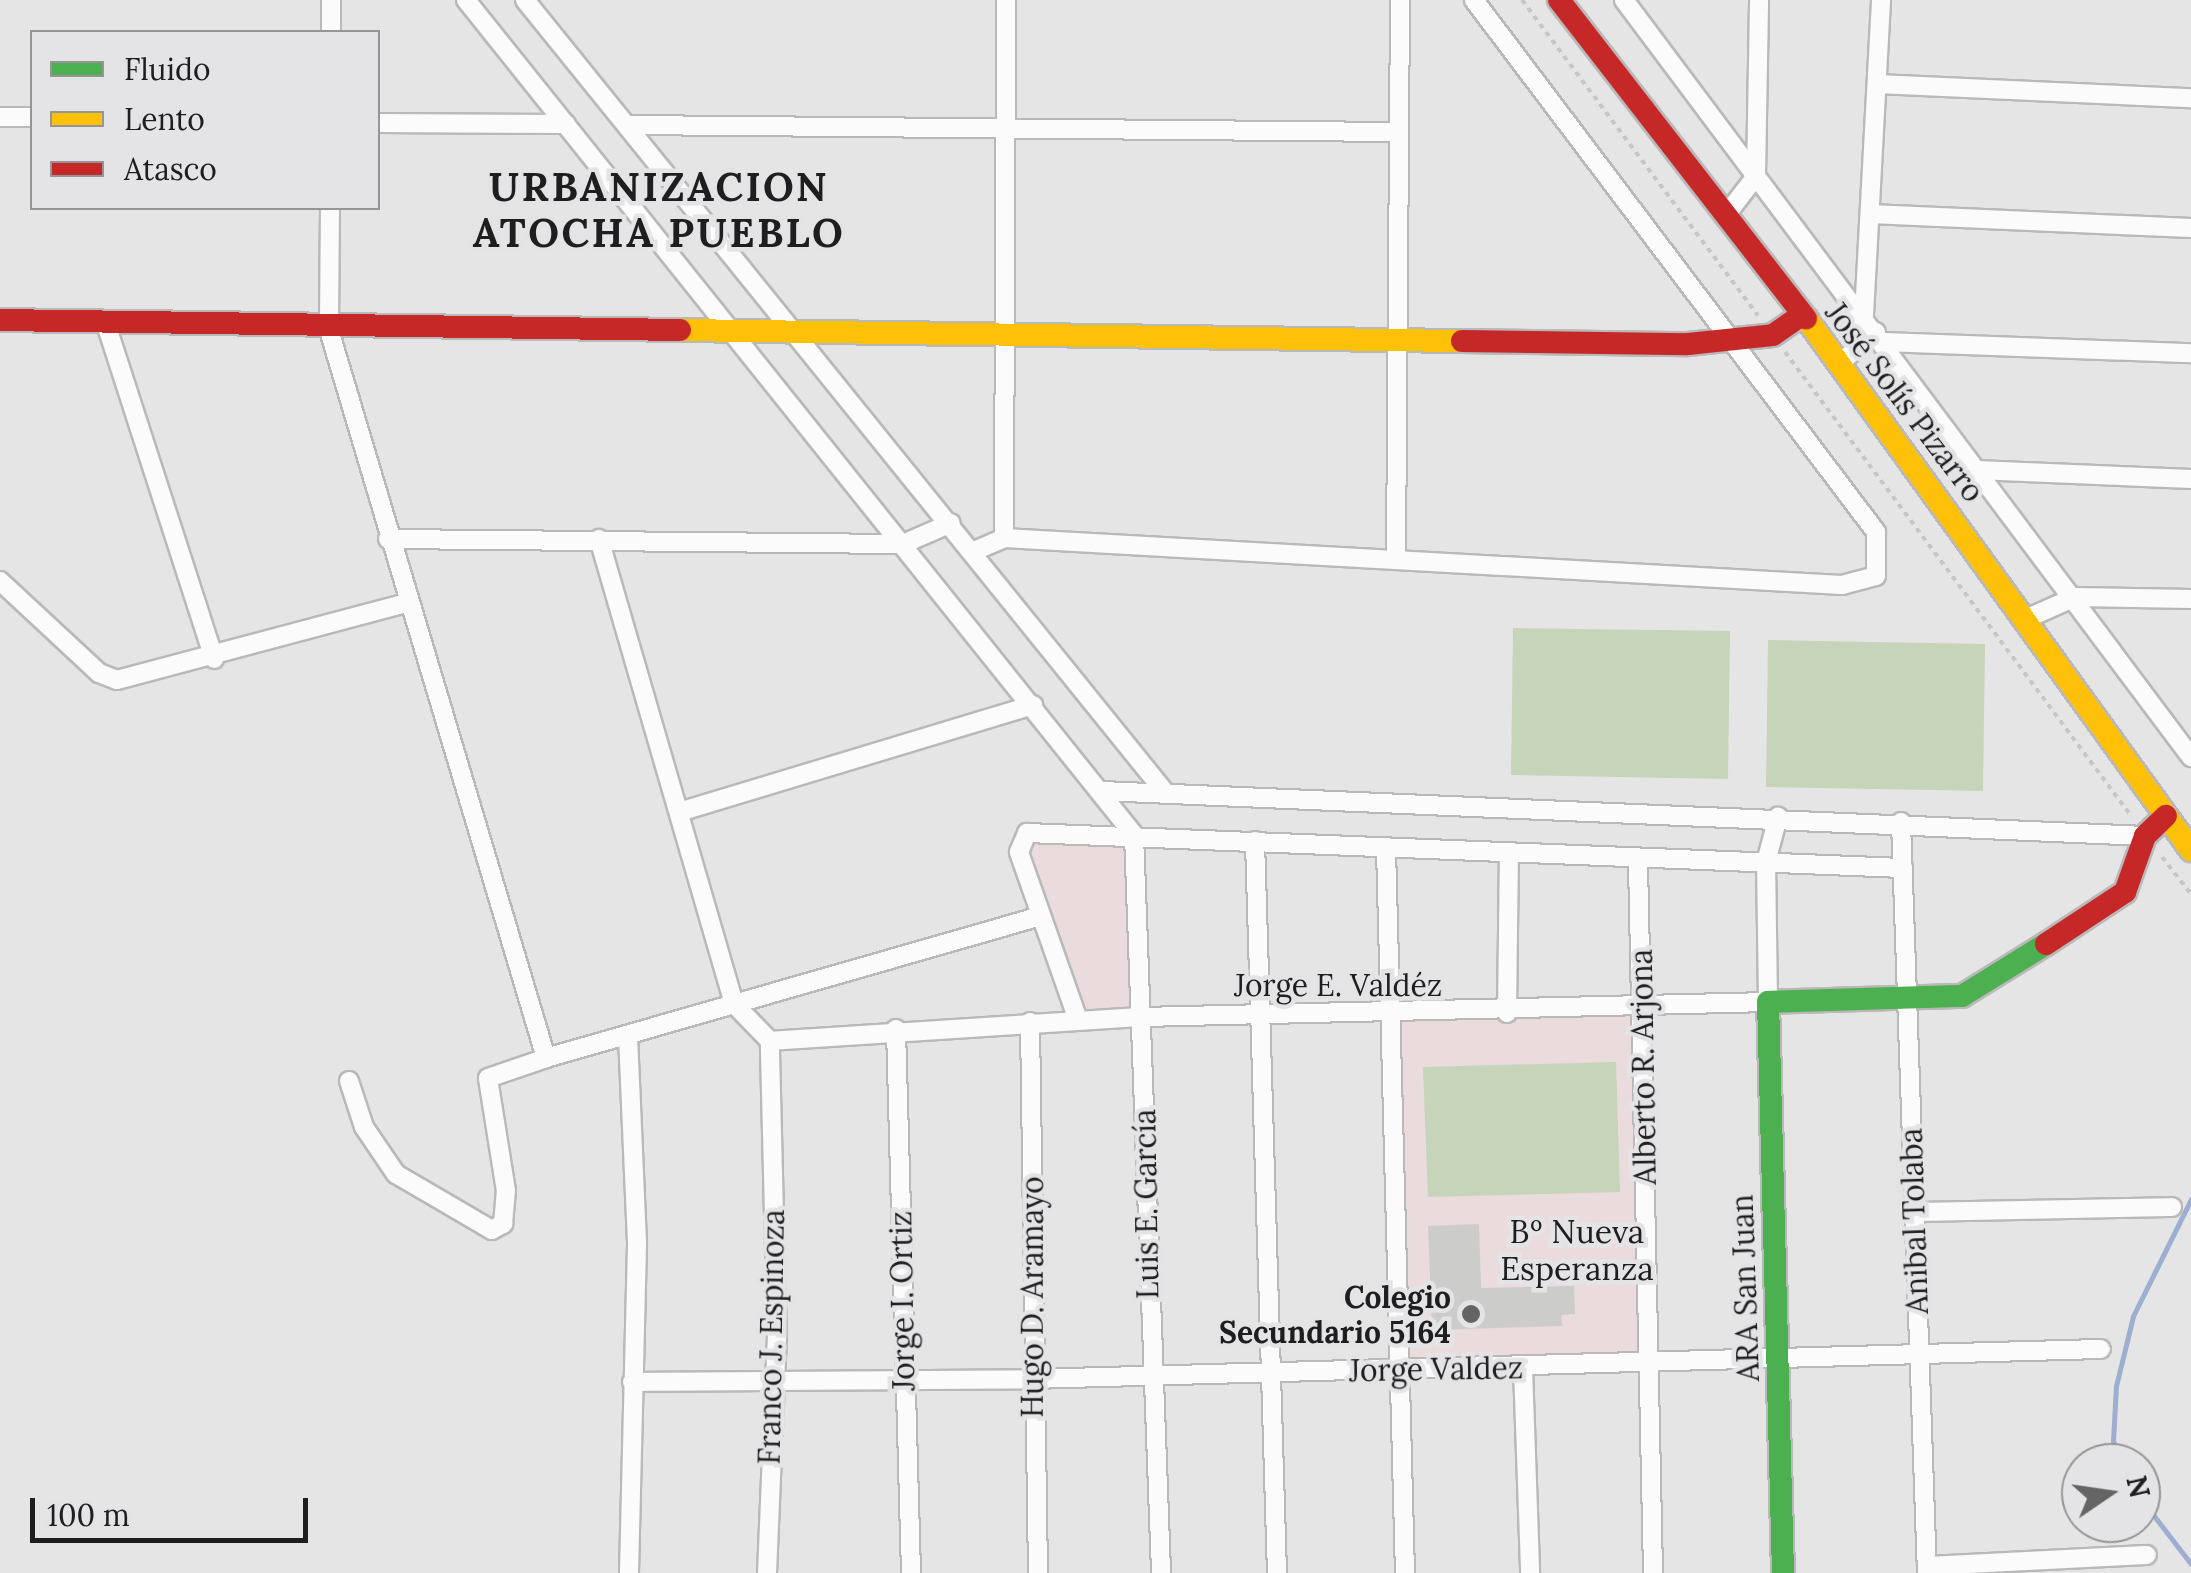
<!DOCTYPE html>
<meta charset="utf-8">
<style>
body{margin:0}
#map{position:relative;width:2191px;height:1573px;overflow:hidden;background:#e5e5e6;font-family:Lora,serif}
div>[style]{position:absolute}
.education>*{inset:0;background:#eadbdc}
.green>*{inset:0;background:#c6d4b9}
.stream>*{height:5px;margin:-2.5px;padding:0 2.5px;transform-origin:2.5px;border-radius:2.5px;background:#9daed0}
.building>*{inset:0;background:#cccccb}
.path>*{height:4px;margin-top:-2px;transform-origin:0;background:repeating-linear-gradient(90deg,#c6c6c7 0 5px,transparent 0 10px)}
.roads{filter:drop-shadow(2px 0 #b9b9b9) drop-shadow(-2px 0 #b9b9b9) drop-shadow(0 2px #b9b9b9) drop-shadow(0 -2px #b9b9b9)}
.street>*{height:18px;margin:-9px;padding:0 9px;transform-origin:9px;border-radius:9px;background:#fbfbfb}
.fast>*{height:22px;margin:-11px;padding:0 11px;transform-origin:11px;border-radius:11px;background:#4caf50}
.slow>*{height:22px;margin:-11px;padding:0 11px;transform-origin:11px;border-radius:11px;background:#ffc107}
.jam>*{height:22px;margin:-11px;padding:0 11px;transform-origin:11px;border-radius:11px;background:#c62828}
.dots>*{width:28px;height:28px;translate:-50% -50%;box-sizing:border-box;border:5px solid #e4e4e7;border-radius:50%}
span{translate:-50% -50%;white-space:nowrap;text-align:center;line-height:1.15;-webkit-text-stroke:9px #e4e4e7;paint-order:stroke}
.street-label{font-size:30px;color:#1e1e1f}
.poi-label{font-size:30px;color:#1e1e1f;font-weight:700}
.right{translate:-100% -50%;text-align:right}
.neighbourhood-label{font-size:32px;color:#1e1e1f}
.district-label{font-size:40px;color:#1e1e1f;font-weight:700;letter-spacing:2.5px}
.legend{position:absolute;left:30px;top:30px;width:350px;height:180px;box-sizing:border-box;background:#e4e4e7;border:2px solid #959597;margin:0;padding:12px 18px;list-style:none;font-size:30px;color:#1e1e1f}
.legend li{display:flex;align-items:center;gap:20px;height:50px}
.legend b{width:50px;border:2px solid #959597}
.north{position:absolute;left:2061px;top:1443px;width:100px;height:100px;box-sizing:border-box;background:#e4e4e7;border:2px solid #959597;border-radius:50%;rotate:77deg;font-size:28px;font-weight:700;line-height:40px;text-align:center;color:#1e1e1f}
.north::after{content:'';display:block;margin:auto;width:35px;height:45px;background:#646465;clip-path:polygon(50% 0,100% 100%,50% 72%,0 100%)}
.scale{position:absolute;left:30px;top:1498px;width:278px;height:45px;box-sizing:border-box;border:5px solid #1e1e1f;border-top:0;padding-left:12px;font-size:30px;line-height:35px;white-space:nowrap;color:#1e1e1f;-webkit-text-stroke:8px #e4e4e7;paint-order:stroke}
</style>
<div id="map">
<div class="education">
<div style="clip-path:polygon(1133px 836px,1141px 1016px,1079px 1019px,1022px 841px)"></div>
<div style="clip-path:polygon(1641px 1009px,1645px 1361px,1400px 1368px,1387px 1018px)"></div>
</div>
<div class="green">
<div style="clip-path:polygon(1513px 628px,1730px 631px,1728px 779px,1511px 775px)"></div>
<div style="clip-path:polygon(1768px 640px,1985px 644px,1983px 791px,1766px 787px)"></div>
<div style="clip-path:polygon(1616px 1062px,1620px 1192px,1428px 1197px,1423px 1067px)"></div>
</div>
<div class="stream">
<div style="left:2122px;top:1463px;width:24px;rotate:-112deg"></div>
<div style="left:2113px;top:1441px;width:55px;rotate:-86.9deg"></div>
<div style="left:2116px;top:1386px;width:72px;rotate:-76.3deg"></div>
<div style="left:2133px;top:1316px;width:131px;rotate:-63.6deg"></div>
<div style="left:2141px;top:1499px;width:82px;rotate:52.4deg"></div>
</div>
<div class="building">
<div style="clip-path:polygon(1479px 1224px,1481px 1288px,1574px 1286px,1575px 1314px,1561px 1315px,1562px 1326px,1432px 1330px,1428px 1226px)"></div>
</div>
<div class="path">
<div style="left:1522px;top:0;width:394px;rotate:53.2deg"></div>
<div style="left:1785px;top:352px;width:580px;rotate:53.27deg"></div>
<div style="left:2162px;top:857px;width:47px;rotate:51.9deg"></div>
</div>
<div class="roads">
<div class="street">
<div style="left:331px;top:0;width:32px;rotate:90deg"></div>
<div style="left:466px;top:0;width:1069px;rotate:51.34deg"></div>
<div style="left:1134px;top:835px;width:738px;rotate:87.9deg"></div>
<div style="left:525px;top:0;width:1017px;rotate:51.07deg"></div>
<div style="left:1624px;top:0;width:946px;rotate:53.17deg"></div>
<div style="left:1877px;top:84px;width:314px;rotate:2.6deg"></div>
<div style="left:0;top:117px;width:32px"></div>
<div style="left:378px;top:123px;width:188px;rotate:0.3deg"></div>
<div style="left:627px;top:125px;width:772px;rotate:0.52deg"></div>
<div style="left:330px;top:208px;width:122px;rotate:90.5deg"></div>
<div style="left:329px;top:330px;width:760px;rotate:73.4deg"></div>
<div style="left:546px;top:1058px;width:515px;rotate:-16.01deg"></div>
<div style="left:1870px;top:214px;width:321px;rotate:2.5deg"></div>
<div style="left:1726px;top:215px;width:49px;rotate:-52.4deg"></div>
<div style="left:1756px;top:176px;width:176px;rotate:-89deg"></div>
<div style="left:1864px;top:315px;width:315px;rotate:-86.9deg"></div>
<div style="left:106px;top:324px;width:352px;rotate:72.1deg"></div>
<div style="left:1884px;top:342px;width:307px;rotate:2.1deg"></div>
<div style="left:1841px;top:362px;width:46px;rotate:-40.6deg"></div>
<div style="left:1976px;top:470px;width:215px;rotate:2.4deg"></div>
<div style="left:1004px;top:538px;width:538px;rotate:-89.79deg"></div>
<div style="left:388px;top:539px;width:515px;rotate:0.56deg"></div>
<div style="left:903px;top:544px;width:52px;rotate:-23.6deg"></div>
<div style="left:599px;top:539px;width:484px;rotate:73.8deg"></div>
<div style="left:734px;top:1004px;width:52px;rotate:45.8deg"></div>
<div style="left:974px;top:551px;width:33px;rotate:-23deg"></div>
<div style="left:1004px;top:538px;width:839px;rotate:3.21deg"></div>
<div style="left:1842px;top:585px;width:35px;rotate:-15deg"></div>
<div style="left:1876px;top:576px;width:44px;rotate:-90deg"></div>
<div style="left:1876px;top:532px;width:667px;rotate:-127.08deg"></div>
<div style="left:1396px;top:558px;width:558px;rotate:-89.59deg"></div>
<div style="left:0;top:581px;width:135px;rotate:42.9deg"></div>
<div style="left:99px;top:673px;width:19px;rotate:21deg"></div>
<div style="left:117px;top:680px;width:299px;rotate:-14.9deg"></div>
<div style="left:2028px;top:618px;width:51px;rotate:-24.1deg"></div>
<div style="left:2075px;top:597px;width:116px;rotate:1deg"></div>
<div style="left:1102px;top:791px;width:1044px;rotate:2.47deg"></div>
<div style="left:679px;top:812px;width:370px;rotate:-16.8deg"></div>
<div style="left:1901px;top:822px;width:751px;rotate:88.02deg"></div>
<div style="left:1255px;top:841px;width:732px;rotate:88.28deg"></div>
<div style="left:1386px;top:848px;width:725px;rotate:88.5deg"></div>
<div style="left:1638px;top:862px;width:711px;rotate:88.79deg"></div>
<div style="left:1507px;top:1013px;width:159px;rotate:-89.3deg"></div>
<div style="left:1078px;top:1020px;width:178px;rotate:-109.4deg"></div>
<div style="left:1019px;top:852px;width:21px;rotate:-67deg"></div>
<div style="left:1027px;top:833px;width:877px;rotate:2.29deg"></div>
<div style="left:1030px;top:1022px;width:551px;rotate:89.17deg"></div>
<div style="left:896px;top:1029px;width:544px;rotate:88.42deg"></div>
<div style="left:628px;top:1036px;width:209px;rotate:87.5deg"></div>
<div style="left:637px;top:1245px;width:328px;rotate:91.4deg"></div>
<div style="left:770px;top:1041px;width:373px;rotate:-3.7deg"></div>
<div style="left:1142px;top:1017px;width:626px;rotate:-1.37deg"></div>
<div style="left:1768px;top:1002px;width:140px;rotate:-90.8deg"></div>
<div style="left:1766px;top:862px;width:47px;rotate:-75.1deg"></div>
<div style="left:349px;top:1081px;width:48px;rotate:71.9deg"></div>
<div style="left:364px;top:1127px;width:57px;rotate:55.8deg"></div>
<div style="left:396px;top:1174px;width:111px;rotate:30.3deg"></div>
<div style="left:492px;top:1230px;width:13px;rotate:-29deg"></div>
<div style="left:503px;top:1224px;width:33px;rotate:-85deg"></div>
<div style="left:506px;top:1191px;width:114px;rotate:-99.1deg"></div>
<div style="left:488px;top:1078px;width:61px;rotate:-19deg"></div>
<div style="left:1914px;top:1212px;width:258px;rotate:-1.1deg"></div>
<div style="left:1523px;top:1368px;width:205px;rotate:88deg"></div>
<div style="left:632px;top:1382px;width:400px;rotate:-0.4deg"></div>
<div style="left:1032px;top:1379px;width:1069px;rotate:-1.61deg"></div>
<div style="left:1927px;top:1566px;width:220px;rotate:-2.9deg"></div>
<div style="left:767px;top:1573px;width:235px;rotate:-87.6deg"></div>
<div style="left:777px;top:1338px;width:297px;rotate:-91.4deg"></div>
</div>
<div class="fast">
<div style="left:1783px;top:1573px;width:571px;rotate:-91.5deg"></div>
<div style="left:1768px;top:1002px;width:194px;rotate:-1.8deg"></div>
<div style="left:1962px;top:996px;width:99px;rotate:-31.8deg"></div>
</div>
<div class="slow">
<div style="left:1806px;top:318px;width:657px;rotate:54.11deg"></div>
<div style="left:680px;top:330px;width:782px;rotate:0.81deg"></div>
</div>
<div class="jam">
<div style="left:1559px;top:0;width:403px;rotate:52.2deg"></div>
<div style="left:0;top:320px;width:680px;rotate:0.84deg"></div>
<div style="left:1462px;top:341px;width:226px;rotate:0.8deg"></div>
<div style="left:1688px;top:344px;width:85px;rotate:-6deg"></div>
<div style="left:1773px;top:335px;width:35px;rotate:-35deg"></div>
<div style="left:2046px;top:944px;width:95px;rotate:-33.4deg"></div>
<div style="left:2125px;top:892px;width:59px;rotate:-70.3deg"></div>
<div style="left:2145px;top:836px;width:29px;rotate:-44deg"></div>
</div>
</div>
<div class="dots">
<div style="left:1471px;top:1314px;background:#646465"></div>
</div>
<div class="street-label">
<span style="left:1905px;top:402px;rotate:53deg">José Solís Pizarro</span>
<span style="left:1338px;top:985px">Jorge E. Valdéz</span>
<span style="left:1643px;top:1067px;rotate:-91deg">Alberto R. Arjona</span>
<span style="left:1146px;top:1204px;rotate:-91deg">Luis E. García</span>
<span style="left:1914px;top:1221px;rotate:-92deg">Anibal Tolaba</span>
<span style="left:1745px;top:1288px;rotate:-92deg">ARA San Juan</span>
<span style="left:1032px;top:1297px;rotate:-90deg">Hugo D. Aramayo</span>
<span style="left:902px;top:1301px;rotate:-91deg">Jorge I. Ortiz</span>
<span style="left:771px;top:1337px;rotate:-89deg">Franco J. Espinoza</span>
<span style="left:1436px;top:1369px;rotate:-1deg">Jorge Valdez</span>
</div>
<div class="poi-label">
<span class="right" style="left:1451px;top:1314px">Colegio<br>Secundario 5164</span>
</div>
<div class="neighbourhood-label">
<span style="left:1577px;top:1251px">Bº Nueva<br>Esperanza</span>
</div>
<div class="district-label">
<span style="left:659px;top:210px">URBANIZACION<br>ATOCHA PUEBLO</span>
</div>
<ul class="legend">
<li><b style="height:12px;background:#4caf50"></b>Fluido</li>
<li><b style="height:12px;background:#ffc107"></b>Lento</li>
<li><b style="height:12px;background:#c62828"></b>Atasco</li>
</ul>
<div class="north">N</div>
<div class="scale">100 m</div>
</div>
